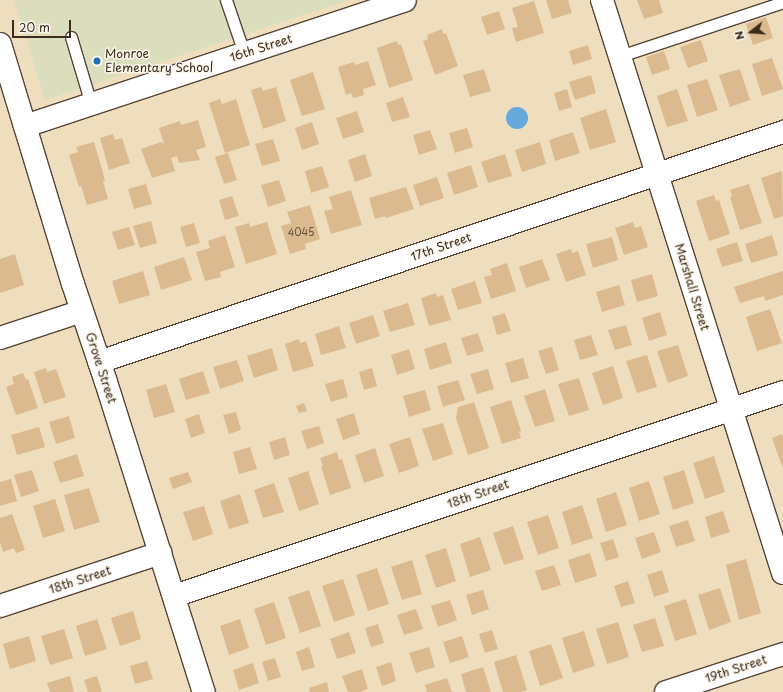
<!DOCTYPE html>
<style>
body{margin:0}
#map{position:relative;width:783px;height:692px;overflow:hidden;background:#eedebd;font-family:"Playpen Sans",sans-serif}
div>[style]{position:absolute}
.built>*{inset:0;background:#dbdebd}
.water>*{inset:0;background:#65aadb}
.round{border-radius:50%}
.building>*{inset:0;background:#dbba8f}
.roads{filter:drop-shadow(1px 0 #564536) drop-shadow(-1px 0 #564536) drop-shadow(0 1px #564536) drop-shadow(0 -1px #564536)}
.service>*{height:11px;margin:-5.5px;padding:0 5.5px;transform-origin:5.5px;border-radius:5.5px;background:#fff}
.minor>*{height:22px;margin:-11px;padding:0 11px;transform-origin:11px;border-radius:11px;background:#fff}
.dots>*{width:11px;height:11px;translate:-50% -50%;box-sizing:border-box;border:2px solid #fbf7ec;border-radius:50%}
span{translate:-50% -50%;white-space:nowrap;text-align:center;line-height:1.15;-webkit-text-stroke:3px #fbf7ec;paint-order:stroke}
.number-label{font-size:10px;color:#634e3a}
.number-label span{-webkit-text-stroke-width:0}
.street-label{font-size:12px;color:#3b2a1e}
.poi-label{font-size:12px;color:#3b2a1e}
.left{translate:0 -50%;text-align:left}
.north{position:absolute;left:731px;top:12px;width:40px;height:40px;-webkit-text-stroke:3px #fbf7ec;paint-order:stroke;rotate:253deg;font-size:11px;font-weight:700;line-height:16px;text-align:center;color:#3b2a1e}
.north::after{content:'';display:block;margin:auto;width:14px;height:18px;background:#3b2a1e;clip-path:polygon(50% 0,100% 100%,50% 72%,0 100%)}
.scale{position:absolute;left:12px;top:20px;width:59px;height:18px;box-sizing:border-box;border:2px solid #3b2a1e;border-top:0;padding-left:5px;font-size:12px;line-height:14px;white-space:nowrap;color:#3b2a1e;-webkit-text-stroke:3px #fbf7ec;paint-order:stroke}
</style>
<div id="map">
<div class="built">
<div style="clip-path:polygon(14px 0,349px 0,45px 100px)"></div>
</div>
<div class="water">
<div class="round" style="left:506px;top:107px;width:22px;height:22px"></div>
</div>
<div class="building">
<div style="clip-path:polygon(546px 0,568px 0,572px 13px,552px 19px)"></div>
<div style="clip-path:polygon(637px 0,659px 0,663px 13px,644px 19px)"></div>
<div style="clip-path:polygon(534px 1px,544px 33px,516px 42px,512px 28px,518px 27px,512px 8px)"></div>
<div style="clip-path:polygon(499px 11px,505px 29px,487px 35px,481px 17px)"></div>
<div style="clip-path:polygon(766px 17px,773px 38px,753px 45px,746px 24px)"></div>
<div style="clip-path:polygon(442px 29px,443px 34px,446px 33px,458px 66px,435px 75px,423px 41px,428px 39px,427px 35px)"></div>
<div style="clip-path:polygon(701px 40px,708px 61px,688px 68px,680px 47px)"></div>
<div style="clip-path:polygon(397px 41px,398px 45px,401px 44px,413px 80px,389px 88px,377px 48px)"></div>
<div style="clip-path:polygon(588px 45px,592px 59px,573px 65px,569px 51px)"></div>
<div style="clip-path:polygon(664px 51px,670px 69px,652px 75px,646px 57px)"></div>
<div style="clip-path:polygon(772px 58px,783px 89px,762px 96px,752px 64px)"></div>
<div style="clip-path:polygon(368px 61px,376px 85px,363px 89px,364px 95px,353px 98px,351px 93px,346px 95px,338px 67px,354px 62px,355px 65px)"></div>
<div style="clip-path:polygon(484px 69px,491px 91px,470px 97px,463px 75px)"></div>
<div style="clip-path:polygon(740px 69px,750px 100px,730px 107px,719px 75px)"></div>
<div style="clip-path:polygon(313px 72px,325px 109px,302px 116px,290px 80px)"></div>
<div style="clip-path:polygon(591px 75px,596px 93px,575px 100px,569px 82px)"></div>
<div style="clip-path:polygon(707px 79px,718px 110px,697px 117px,687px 85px)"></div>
<div style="clip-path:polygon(261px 87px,263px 91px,276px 87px,286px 121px,263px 129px,251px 90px)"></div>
<div style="clip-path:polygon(567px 89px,572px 107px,559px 111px,554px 93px)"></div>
<div style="clip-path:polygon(677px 89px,688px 121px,667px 127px,657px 96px)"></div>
<div style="clip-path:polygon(403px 97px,410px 117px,392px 122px,386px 103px)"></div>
<div style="clip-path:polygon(220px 99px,222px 104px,236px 99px,250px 145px,225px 153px,209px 103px)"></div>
<div style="clip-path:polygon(606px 109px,616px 142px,590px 150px,580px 118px)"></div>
<div style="clip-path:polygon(357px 111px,364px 132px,343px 139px,336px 118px)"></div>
<div style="clip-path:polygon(198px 120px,206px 147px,196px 150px,200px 160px,179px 163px,177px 156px,171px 158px,175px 171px,152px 178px,141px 149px,161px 142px,164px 144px,159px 128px,180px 121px,181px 125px)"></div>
<div style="clip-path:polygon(312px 122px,319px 144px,302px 150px,295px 128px)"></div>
<div style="clip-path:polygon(467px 128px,473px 147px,455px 153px,449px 133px)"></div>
<div style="clip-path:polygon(430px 130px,437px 149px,419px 155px,413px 135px)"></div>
<div style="clip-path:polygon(573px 132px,580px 153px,555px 161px,549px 140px)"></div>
<div style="clip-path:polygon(113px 134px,115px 140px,122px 138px,130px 163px,109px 170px,100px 138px)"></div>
<div style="clip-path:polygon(273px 139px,280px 161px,262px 166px,255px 144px)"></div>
<div style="clip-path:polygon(94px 142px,105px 180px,103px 181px,108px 199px,87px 205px,81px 186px,79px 187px,69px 155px,78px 152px,76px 147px)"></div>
<div style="clip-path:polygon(540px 142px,546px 164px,522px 172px,515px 150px)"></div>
<div style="clip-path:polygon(228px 153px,237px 180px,224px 184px,215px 157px)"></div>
<div style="clip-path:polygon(365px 154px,372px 176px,355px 182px,348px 160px)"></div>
<div style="clip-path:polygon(505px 154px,512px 176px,488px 183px,481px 162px)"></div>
<div style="clip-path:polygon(471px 165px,478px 187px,454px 195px,447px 173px)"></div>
<div style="clip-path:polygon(322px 166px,329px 187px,311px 193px,305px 171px)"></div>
<div style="clip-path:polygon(782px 171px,783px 216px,774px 219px,761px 178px)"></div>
<div style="clip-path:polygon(437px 177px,444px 198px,420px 206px,413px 185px)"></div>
<div style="clip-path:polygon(279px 180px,286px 201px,268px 207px,261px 185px)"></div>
<div style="clip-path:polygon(146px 184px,152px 204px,134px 209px,128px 189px)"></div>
<div style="clip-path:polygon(749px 184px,762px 223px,740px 230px,730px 197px,732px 196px,730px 190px)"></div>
<div style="clip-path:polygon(406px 187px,414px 209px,386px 218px,385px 216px,375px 219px,369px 198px)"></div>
<div style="clip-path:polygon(351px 190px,362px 225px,331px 234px,324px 211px,333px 209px,329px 197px)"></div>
<div style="clip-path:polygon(714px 195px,716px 201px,719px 200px,730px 234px,709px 241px,696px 201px)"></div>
<div style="clip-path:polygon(232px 196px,239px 216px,225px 220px,219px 200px)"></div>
<div style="clip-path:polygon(310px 205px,320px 239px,305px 244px,306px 249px,290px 254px,281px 226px,291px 223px,287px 212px)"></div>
<div style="clip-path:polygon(151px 221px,157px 243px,140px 248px,133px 226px)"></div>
<div style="clip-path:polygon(267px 222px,277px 254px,246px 264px,235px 227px,249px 223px,250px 227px)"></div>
<div style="clip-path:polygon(633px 222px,635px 228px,641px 226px,648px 247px,624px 255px,615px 228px)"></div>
<div style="clip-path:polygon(194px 223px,200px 243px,186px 247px,180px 227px)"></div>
<div style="clip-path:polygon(129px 227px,135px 245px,118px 250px,112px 232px)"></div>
<div style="clip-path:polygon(225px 235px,235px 267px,220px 272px,221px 277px,205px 281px,196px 252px,210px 248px,208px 241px)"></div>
<div style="clip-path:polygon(772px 235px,778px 255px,751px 263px,745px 244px)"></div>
<div style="clip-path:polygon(612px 237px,618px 260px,593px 268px,586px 244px)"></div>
<div style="clip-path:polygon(737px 242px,743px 261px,722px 267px,716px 249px)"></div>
<div style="clip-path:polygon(571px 249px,572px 253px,578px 251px,586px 275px,566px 282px,556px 254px)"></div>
<div style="clip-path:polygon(15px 254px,24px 285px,0 293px,0 259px)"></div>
<div style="clip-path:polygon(184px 257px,192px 280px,161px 290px,154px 267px)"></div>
<div style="clip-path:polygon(542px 259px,550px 280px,526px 288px,519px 267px)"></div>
<div style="clip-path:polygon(507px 263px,516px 291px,491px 299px,484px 277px,492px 275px,490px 269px)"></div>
<div style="clip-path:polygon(143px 271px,150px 295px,119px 304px,112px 281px)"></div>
<div style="clip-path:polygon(783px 271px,783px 295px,765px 301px,764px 296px,740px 303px,734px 287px)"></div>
<div style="clip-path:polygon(652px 274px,658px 296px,637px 302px,631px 280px)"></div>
<div style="clip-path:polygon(475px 281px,482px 303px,458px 310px,451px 289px)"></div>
<div style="clip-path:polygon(619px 285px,625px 305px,602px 312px,596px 292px)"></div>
<div style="clip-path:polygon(436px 293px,437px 297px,443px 295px,451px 320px,429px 326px,421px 298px)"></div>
<div style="clip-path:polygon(408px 303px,415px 325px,390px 332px,383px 311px)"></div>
<div style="clip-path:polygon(770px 309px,782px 343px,757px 351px,746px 317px)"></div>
<div style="clip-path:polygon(660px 312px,667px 335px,649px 341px,642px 318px)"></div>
<div style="clip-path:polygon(505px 313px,511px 331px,497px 335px,492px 317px)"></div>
<div style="clip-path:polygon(373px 315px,380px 336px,356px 344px,349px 323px)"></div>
<div style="clip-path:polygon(626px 325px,632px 345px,615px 350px,608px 330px)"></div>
<div style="clip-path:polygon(339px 326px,346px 348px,321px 355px,315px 334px)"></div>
<div style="clip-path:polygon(478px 333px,484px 351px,467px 356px,461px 338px)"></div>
<div style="clip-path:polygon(591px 335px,598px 355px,580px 360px,574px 340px)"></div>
<div style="clip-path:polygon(299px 339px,300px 343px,306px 341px,314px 366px,293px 372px,285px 344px)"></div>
<div style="clip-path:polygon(446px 342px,452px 363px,430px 370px,424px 349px)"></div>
<div style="clip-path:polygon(678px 345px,688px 376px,668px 383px,657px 351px)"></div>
<div style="clip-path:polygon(552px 347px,559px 370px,546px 374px,538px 351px)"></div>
<div style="clip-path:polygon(272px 348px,278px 370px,254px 378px,247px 356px)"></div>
<div style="clip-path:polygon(409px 349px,415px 369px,397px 375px,391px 355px)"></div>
<div style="clip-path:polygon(647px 355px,657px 387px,637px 393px,626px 361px)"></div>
<div style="clip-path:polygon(523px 358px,529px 378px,511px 383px,505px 363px)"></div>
<div style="clip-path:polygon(237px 360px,244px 381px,220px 389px,213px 367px)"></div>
<div style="clip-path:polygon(613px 366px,623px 398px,603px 405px,592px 373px)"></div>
<div style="clip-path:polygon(46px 368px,47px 372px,56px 369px,66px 397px,44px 404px,34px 372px)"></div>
<div style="clip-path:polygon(372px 368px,377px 386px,364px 390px,359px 372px)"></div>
<div style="clip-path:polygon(488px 369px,494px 389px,477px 394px,470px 374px)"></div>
<div style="clip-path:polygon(203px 371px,210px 393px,186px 400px,179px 379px)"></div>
<div style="clip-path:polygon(23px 373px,26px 380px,28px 379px,38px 408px,16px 415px,6px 387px,14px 384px,12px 377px)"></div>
<div style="clip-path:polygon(579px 378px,589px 410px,569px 416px,558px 384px)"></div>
<div style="clip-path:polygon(343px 379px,348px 397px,331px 402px,325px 384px)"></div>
<div style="clip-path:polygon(458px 380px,465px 400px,443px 407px,437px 386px)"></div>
<div style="clip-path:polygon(166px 384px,175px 412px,154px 418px,146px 390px)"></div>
<div style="clip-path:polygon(545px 389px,555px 421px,535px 427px,524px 396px)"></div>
<div style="clip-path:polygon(425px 390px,431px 410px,409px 417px,403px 396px)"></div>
<div style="clip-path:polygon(511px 400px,521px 431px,519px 432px,521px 438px,502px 444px,490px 407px)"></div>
<div style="clip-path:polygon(474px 402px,489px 448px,468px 455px,456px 418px,458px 407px)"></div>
<div style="clip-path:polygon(304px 403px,307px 411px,299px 413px,296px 406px)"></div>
<div style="clip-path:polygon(236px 412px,241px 430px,229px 434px,223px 415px)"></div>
<div style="clip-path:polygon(354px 413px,360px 434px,343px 440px,336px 419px)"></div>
<div style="clip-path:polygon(199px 414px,205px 433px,191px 438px,185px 419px)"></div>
<div style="clip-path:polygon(69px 416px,75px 438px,56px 444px,49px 422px)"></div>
<div style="clip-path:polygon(443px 423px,453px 454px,433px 461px,422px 429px)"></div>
<div style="clip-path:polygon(319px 426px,324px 443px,307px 449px,301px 431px)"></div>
<div style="clip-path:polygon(39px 427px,45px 447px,17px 455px,11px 435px)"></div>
<div style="clip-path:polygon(782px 434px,783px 437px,783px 469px,772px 438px)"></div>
<div style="clip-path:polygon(285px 437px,290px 455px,274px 460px,269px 442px)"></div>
<div style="clip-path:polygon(410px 437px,419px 466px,399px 473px,389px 444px)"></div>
<div style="clip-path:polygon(250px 447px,257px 469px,239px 474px,233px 452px)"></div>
<div style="clip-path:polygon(375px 448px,384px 476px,364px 483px,355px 455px)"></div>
<div style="clip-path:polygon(337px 452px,339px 460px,342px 459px,351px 488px,330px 495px,321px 466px,323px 466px,320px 458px)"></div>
<div style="clip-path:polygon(77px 454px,84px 476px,60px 483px,53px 462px)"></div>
<div style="clip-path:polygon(714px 456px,725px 492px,705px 499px,693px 463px)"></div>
<div style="clip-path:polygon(32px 470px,39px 491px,21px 497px,14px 475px)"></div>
<div style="clip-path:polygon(684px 470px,694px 503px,673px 510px,663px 477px)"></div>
<div style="clip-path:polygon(308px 471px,319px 504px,299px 511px,288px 478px)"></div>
<div style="clip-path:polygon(188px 472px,192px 482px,173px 489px,169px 478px)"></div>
<div style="clip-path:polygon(11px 479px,17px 501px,0 506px,0 482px)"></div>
<div style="clip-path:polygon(649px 481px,660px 514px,639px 521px,629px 488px)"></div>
<div style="clip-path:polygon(274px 483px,284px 512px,263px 518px,254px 490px)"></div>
<div style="clip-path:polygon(89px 488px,100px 522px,74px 530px,64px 495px)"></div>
<div style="clip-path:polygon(616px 492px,627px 525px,606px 532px,596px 499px)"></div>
<div style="clip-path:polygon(240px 494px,249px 523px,229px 529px,220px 501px)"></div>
<div style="clip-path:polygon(55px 499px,65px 531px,43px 538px,33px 506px)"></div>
<div style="clip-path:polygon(582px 505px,593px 538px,572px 545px,562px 512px)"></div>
<div style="clip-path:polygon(204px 506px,213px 534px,193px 541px,183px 512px)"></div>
<div style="clip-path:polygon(723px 511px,730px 532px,711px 538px,705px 517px)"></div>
<div style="clip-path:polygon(12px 514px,25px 550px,16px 553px,14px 548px,3px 552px,0 542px,0 518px)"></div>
<div style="clip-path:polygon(548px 515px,559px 548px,538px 555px,527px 522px)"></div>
<div style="clip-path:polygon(688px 520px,695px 541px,676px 547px,669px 526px)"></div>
<div style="clip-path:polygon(513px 526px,524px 559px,504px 565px,493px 533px)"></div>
<div style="clip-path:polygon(654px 532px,661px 552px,642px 559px,635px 538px)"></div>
<div style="clip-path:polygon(480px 537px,491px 570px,470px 577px,460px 544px)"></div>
<div style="clip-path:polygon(613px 539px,619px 557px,606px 561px,600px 543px)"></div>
<div style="clip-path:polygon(446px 548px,456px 581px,436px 588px,425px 555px)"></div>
<div style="clip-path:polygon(590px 553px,597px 576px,575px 583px,568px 560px)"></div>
<div style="clip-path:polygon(746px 559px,761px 613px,739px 620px,726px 565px)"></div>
<div style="clip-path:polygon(412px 560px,422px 594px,402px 600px,391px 567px)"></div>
<div style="clip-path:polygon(554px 565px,561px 585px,542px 591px,535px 571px)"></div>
<div style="clip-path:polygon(377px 568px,389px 604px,368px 611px,356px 575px)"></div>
<div style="clip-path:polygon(662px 570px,669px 592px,654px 597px,647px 575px)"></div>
<div style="clip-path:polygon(343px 579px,355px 615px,334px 622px,322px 586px)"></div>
<div style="clip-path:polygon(628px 581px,635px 603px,621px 607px,614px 586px)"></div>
<div style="clip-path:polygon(720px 588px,731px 622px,709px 630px,698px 595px)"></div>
<div style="clip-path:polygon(309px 590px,321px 626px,300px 633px,288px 597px)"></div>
<div style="clip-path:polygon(483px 590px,489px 609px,472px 615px,466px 595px)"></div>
<div style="clip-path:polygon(686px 599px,697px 634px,675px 641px,664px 606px)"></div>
<div style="clip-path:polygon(450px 600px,457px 620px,438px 627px,431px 606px)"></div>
<div style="clip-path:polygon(274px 602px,286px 638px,266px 645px,254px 609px)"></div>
<div style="clip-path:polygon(416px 609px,423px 629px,404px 635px,397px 615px)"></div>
<div style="clip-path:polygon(133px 611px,141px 639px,120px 646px,111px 618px)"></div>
<div style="clip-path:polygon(655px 618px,664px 646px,642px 652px,633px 625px)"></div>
<div style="clip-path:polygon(97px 619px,107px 649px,85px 656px,76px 626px)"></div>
<div style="clip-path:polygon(240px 619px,249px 648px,229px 655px,220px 626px)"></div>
<div style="clip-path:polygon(618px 622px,629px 657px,607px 664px,596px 629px)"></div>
<div style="clip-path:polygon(378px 624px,384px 643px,371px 647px,365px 628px)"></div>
<div style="clip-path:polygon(64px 629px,73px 658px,50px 665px,41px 636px)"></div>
<div style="clip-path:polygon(492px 630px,498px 649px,485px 653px,479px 634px)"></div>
<div style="clip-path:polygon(584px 631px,595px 666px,573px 673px,562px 638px)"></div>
<div style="clip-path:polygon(349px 632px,356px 653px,337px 659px,330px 639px)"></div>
<div style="clip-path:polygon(29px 636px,36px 661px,10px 669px,3px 644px)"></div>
<div style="clip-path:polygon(462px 636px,469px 657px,450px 663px,443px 642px)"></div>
<div style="clip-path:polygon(551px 644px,563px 678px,540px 686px,529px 651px)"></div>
<div style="clip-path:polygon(309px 647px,315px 667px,302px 671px,296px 652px)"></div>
<div style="clip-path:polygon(429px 647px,435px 667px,416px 673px,409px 653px)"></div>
<div style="clip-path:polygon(516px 655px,527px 690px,521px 692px,503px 692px,494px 662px)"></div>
<div style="clip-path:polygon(275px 658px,281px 677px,268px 681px,262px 662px)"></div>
<div style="clip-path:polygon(147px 661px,153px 679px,135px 684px,130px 666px)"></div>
<div style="clip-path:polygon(391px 662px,396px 681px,382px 686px,376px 667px)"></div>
<div style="clip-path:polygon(253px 663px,259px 683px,239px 690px,233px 670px)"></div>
<div style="clip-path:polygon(483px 667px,491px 692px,466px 692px,461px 674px)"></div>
<div style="clip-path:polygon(362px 669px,368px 689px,360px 692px,348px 692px,342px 676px)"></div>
<div style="clip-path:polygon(70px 676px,74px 692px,50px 692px,47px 683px)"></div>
<div style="clip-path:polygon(97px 676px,102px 692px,88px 692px,84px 680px)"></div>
<div style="clip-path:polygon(447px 678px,452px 692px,427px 692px,425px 685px)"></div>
<div style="clip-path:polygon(327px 682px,329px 692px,310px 692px,309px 688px)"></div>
</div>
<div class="roads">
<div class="service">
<div style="left:226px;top:0;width:56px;rotate:71.2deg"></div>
<div style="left:71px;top:37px;width:70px;rotate:73.4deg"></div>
<div style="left:620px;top:56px;width:172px;rotate:-18.3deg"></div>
</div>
<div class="minor">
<div style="left:602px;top:0;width:601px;rotate:72.47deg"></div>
<div style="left:0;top:44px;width:251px;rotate:73.1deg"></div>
<div style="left:73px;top:284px;width:103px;rotate:71.4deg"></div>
<div style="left:106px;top:382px;width:325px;rotate:72.5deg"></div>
<div style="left:25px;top:126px;width:400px;rotate:-18.3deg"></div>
<div style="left:0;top:338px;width:86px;rotate:-18.2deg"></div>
<div style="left:99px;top:362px;width:722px;rotate:-18.59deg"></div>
<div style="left:174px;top:596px;width:642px;rotate:-18.52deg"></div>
<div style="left:0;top:606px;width:169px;rotate:-18.3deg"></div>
<div style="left:666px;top:692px;width:123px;rotate:-18deg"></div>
</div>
</div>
<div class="dots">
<div style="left:97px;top:61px;background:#1f6fb2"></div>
</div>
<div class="number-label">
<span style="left:301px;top:232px">4045</span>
</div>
<div class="street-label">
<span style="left:261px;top:48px;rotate:-18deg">16th Street</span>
<span style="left:441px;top:247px;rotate:-19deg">17th Street</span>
<span style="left:692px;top:287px;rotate:73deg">Marshall Street</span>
<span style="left:101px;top:368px;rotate:72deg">Grove Street</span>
<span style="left:478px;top:494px;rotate:-19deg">18th Street</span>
<span style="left:80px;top:580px;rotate:-18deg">18th Street</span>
<span style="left:736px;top:669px;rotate:-18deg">19th Street</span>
</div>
<div class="poi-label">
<span class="left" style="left:105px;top:61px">Monroe<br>Elementary School</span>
</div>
<div class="north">N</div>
<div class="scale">20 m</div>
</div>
